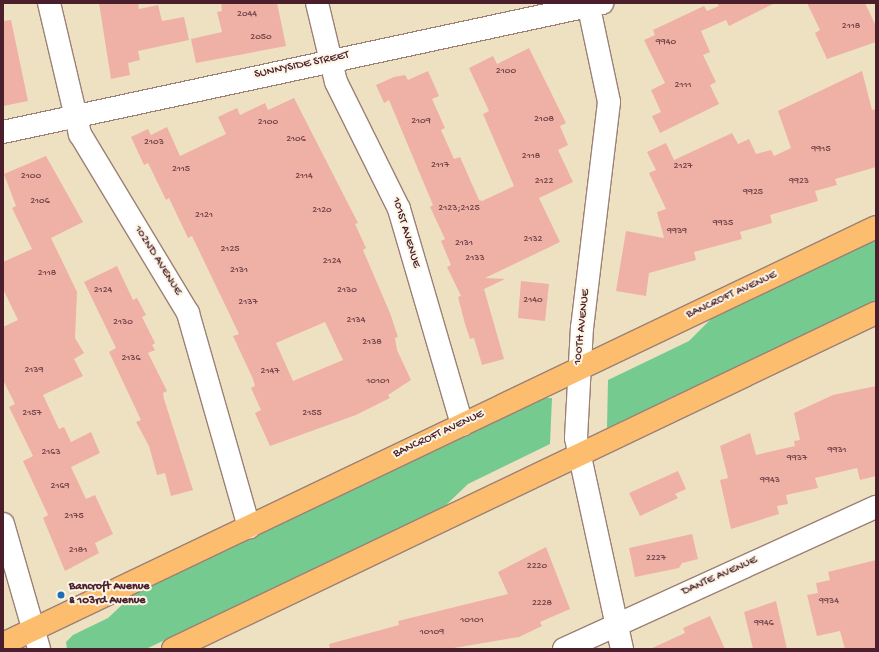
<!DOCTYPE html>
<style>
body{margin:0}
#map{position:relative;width:879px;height:652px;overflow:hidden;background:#eee1c1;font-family:"Gochi Hand",sans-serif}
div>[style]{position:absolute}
.green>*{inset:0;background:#75ca8f}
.building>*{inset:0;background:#efb1a6}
.roads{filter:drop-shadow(1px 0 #9c8076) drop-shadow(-1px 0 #9c8076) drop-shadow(0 1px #9c8076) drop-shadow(0 -1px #9c8076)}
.minor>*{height:22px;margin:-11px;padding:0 11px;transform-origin:11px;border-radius:11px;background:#fff}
.major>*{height:22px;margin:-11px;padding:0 11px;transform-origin:11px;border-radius:11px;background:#fcbd6f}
.dots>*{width:11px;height:11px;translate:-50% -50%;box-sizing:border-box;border:2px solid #fcf5e5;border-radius:50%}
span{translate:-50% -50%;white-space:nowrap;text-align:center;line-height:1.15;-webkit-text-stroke:4px #fcf5e5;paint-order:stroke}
.number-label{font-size:10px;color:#73444a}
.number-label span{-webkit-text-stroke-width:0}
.street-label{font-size:12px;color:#4a1f2b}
.poi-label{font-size:12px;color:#4a1f2b;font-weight:700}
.left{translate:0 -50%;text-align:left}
.frame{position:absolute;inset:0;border:4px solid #4a1f2b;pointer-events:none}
</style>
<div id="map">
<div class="green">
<div style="clip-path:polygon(876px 239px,876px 302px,607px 428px,608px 380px,689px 341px,712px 318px)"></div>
<div style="clip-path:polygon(542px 398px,552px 398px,550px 444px,468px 484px,445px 506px,146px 649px,67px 649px,66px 642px,73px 635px,108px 618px,138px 590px)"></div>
</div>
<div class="building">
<div style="clip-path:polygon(99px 3px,138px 3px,139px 9px,158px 5px,162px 21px,184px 17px,189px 40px,138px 51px,140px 60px,128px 63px,130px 75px,111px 79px)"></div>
<div style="clip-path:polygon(221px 3px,277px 3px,286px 46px,196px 63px,191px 39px,222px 32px,217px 12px,222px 11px)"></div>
<div style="clip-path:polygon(717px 3px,775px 3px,729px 26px,726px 20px,701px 31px,710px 52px,703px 55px,716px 82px,710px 85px,719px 104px,660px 133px,652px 116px,661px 112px,651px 90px,665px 83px,644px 40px,655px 35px,653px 30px,704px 6px,707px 11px,719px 6px)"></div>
<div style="clip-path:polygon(807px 3px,865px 3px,876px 26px,876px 42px,827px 59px,815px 33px,820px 30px)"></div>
<div style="clip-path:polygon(11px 20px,28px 101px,3px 106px,3px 21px)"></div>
<div style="clip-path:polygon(529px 48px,566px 123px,560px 126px,568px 145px,558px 150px,573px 182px,539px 198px,560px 242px,485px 278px,505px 279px,484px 289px,504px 359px,482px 365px,474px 338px,470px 339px,465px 324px,458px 297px,461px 296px,447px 267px,451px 265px,441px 241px,445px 239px,430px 207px,433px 205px,389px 100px,384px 103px,376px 85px,394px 77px,405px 75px,408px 80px,428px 71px,439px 96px,432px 99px,445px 128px,441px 130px,454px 159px,460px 157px,479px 200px,482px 201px,514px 186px,483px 114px,489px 111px,469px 68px,493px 56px,497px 64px)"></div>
<div style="clip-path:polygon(862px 71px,872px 110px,876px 109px,876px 167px,835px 179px,837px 185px,815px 191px,818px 201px,770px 215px,772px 223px,740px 232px,742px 239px,694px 252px,696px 260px,649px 273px,646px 296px,616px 291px,626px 231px,664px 238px,657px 212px,666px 209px,649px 173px,656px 170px,647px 152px,666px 143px,674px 160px,732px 133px,738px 144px,749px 139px,756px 154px,771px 150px,774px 156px,791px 148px,778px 111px)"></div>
<div style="clip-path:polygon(evenodd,294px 98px,358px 223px,355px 224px,366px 248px,363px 250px,390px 313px,398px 337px,395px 338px,397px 350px,411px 380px,388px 395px,390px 398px,356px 415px,270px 446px,255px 413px,261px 410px,251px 388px,255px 386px,253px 379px,233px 336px,239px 334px,192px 236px,188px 238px,169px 198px,166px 200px,148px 163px,144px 165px,131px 137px,148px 129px,151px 135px,167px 127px,180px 156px,226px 134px,218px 117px,237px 108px,240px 115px,265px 103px,268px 110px,294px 98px,325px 322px,343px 360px,293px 381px,276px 343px,325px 322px)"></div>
<div style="clip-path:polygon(46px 156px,83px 222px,51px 238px,77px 292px,75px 338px,84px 353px,74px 359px,83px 376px,43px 395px,59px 429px,64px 427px,71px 442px,91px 432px,100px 453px,71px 467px,86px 499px,95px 495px,113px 534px,95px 543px,99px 553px,65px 571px,43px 518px,48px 515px,23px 461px,33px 456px,9px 407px,15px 404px,3px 380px,3px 327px,18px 320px,3px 289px,3px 262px,32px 249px,12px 208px,16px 206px,4px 174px)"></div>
<div style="clip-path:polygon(117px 266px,133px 300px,137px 298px,146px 315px,142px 317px,155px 343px,152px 345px,155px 350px,148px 353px,167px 391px,163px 393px,164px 399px,193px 490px,171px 496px,165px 473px,157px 475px,149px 446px,136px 422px,141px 420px,109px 352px,116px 348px,84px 282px)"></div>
<div style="clip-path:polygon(521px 281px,549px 284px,545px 321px,518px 318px)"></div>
<div style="clip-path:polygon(876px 386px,876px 476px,860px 480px,857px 468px,815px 478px,818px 488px,786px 495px,788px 504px,777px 506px,779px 514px,731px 529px,720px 480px,728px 478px,720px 446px,750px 433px,756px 455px,795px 446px,794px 441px,800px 440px,794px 413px,833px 395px)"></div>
<div style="clip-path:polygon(678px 471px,686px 489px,675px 494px,678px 498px,640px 516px,629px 493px)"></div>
<div style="clip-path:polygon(692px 534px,698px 559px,682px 563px,679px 568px,635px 577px,629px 548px)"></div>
<div style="clip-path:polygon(546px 547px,570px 609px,540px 622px,542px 626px,519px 637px,448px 649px,330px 649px,329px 644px,399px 625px,398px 621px,508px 594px,498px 572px)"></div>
<div style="clip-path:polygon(876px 560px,876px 649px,845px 649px,840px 631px,817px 636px,807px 595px,818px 593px,816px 583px,830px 580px,828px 572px)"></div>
<div style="clip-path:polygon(776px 601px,787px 649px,753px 649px,744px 612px)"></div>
<div style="clip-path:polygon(710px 616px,725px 649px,650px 649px,685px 633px,683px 628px)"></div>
</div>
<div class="roads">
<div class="minor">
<div style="left:49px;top:3px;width:135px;rotate:76.7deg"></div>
<div style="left:80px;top:134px;width:209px;rotate:58.9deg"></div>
<div style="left:188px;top:313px;width:223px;rotate:74.1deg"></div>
<div style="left:317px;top:3px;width:81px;rotate:76.5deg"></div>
<div style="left:336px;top:82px;width:142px;rotate:63.6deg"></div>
<div style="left:399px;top:209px;width:225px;rotate:73.7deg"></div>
<div style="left:588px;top:3px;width:101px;rotate:78deg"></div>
<div style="left:609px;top:102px;width:227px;rotate:96.8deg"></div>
<div style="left:582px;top:327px;width:111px;rotate:93.1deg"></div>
<div style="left:576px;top:438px;width:216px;rotate:77.7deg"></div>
<div style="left:3px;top:132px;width:613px;rotate:-12.15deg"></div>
<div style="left:3px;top:524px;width:130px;rotate:73.9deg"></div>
<div style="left:564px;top:649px;width:343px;rotate:-24.5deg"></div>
</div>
<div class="major">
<div style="left:3px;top:644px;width:967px;rotate:-25.53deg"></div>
<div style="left:173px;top:649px;width:779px;rotate:-25.55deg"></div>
</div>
</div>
<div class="dots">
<div style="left:61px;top:595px;background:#1f6fb2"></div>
</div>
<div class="number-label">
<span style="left:247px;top:15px">2044</span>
<span style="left:851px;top:27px">2118</span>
<span style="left:261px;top:38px">2050</span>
<span style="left:666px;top:43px">9940</span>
<span style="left:506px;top:72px">2100</span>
<span style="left:683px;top:86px">2111</span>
<span style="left:544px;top:120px">2108</span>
<span style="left:421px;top:122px">2109</span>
<span style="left:268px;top:123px">2100</span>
<span style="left:296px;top:140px">2106</span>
<span style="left:154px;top:143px">2103</span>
<span style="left:821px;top:150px">9915</span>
<span style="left:531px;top:157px">2118</span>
<span style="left:440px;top:166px">2117</span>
<span style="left:683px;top:167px">2127</span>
<span style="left:181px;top:170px">2115</span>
<span style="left:31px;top:177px">2100</span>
<span style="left:304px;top:177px">2114</span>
<span style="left:544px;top:182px">2122</span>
<span style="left:799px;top:182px">9923</span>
<span style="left:753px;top:193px">9925</span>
<span style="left:40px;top:202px">2106</span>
<span style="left:459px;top:209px">2123;2125</span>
<span style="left:322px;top:211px">2120</span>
<span style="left:204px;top:216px">2121</span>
<span style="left:723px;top:224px">9935</span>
<span style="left:677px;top:232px">9939</span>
<span style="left:533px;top:240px">2132</span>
<span style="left:464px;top:244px">2131</span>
<span style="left:230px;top:250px">2125</span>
<span style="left:475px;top:259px">2133</span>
<span style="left:332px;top:262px">2124</span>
<span style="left:239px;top:271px">2131</span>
<span style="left:47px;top:274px">2118</span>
<span style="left:103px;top:291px">2124</span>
<span style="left:347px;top:291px">2130</span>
<span style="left:533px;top:301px">2140</span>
<span style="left:248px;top:303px">2137</span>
<span style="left:356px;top:321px">2134</span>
<span style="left:123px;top:323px">2130</span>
<span style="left:372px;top:343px">2138</span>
<span style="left:131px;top:359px">2136</span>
<span style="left:34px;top:371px">2139</span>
<span style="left:270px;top:372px">2147</span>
<span style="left:378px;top:382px">10101</span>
<span style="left:32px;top:414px">2157</span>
<span style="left:312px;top:414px">2155</span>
<span style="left:837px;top:451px">9931</span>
<span style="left:51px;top:453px">2163</span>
<span style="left:797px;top:459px">9937</span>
<span style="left:770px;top:481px">9943</span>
<span style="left:60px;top:487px">2169</span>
<span style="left:74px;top:517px">2175</span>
<span style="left:78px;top:551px">2181</span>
<span style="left:656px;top:559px">2227</span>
<span style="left:537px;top:567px">2220</span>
<span style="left:829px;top:602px">9934</span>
<span style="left:542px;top:604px">2228</span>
<span style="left:472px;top:621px">10101</span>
<span style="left:764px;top:624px">9946</span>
<span style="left:432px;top:633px">10109</span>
</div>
<div class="street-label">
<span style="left:302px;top:66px;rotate:-12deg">SUNNYSIDE STREET</span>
<span style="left:405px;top:233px;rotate:73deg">101ST AVENUE</span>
<span style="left:157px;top:261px;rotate:58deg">102ND AVENUE</span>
<span style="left:732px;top:296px;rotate:-25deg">BANCROFT AVENUE</span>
<span style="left:583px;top:327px;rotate:-84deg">100TH AVENUE</span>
<span style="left:439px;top:435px;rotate:-25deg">BANCROFT AVENUE</span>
<span style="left:720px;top:577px;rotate:-24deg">DANTE AVENUE</span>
</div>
<div class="poi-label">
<span class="left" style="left:69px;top:595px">Bancroft Avenue<br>&amp; 103rd Avenue</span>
</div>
<div class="frame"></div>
</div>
